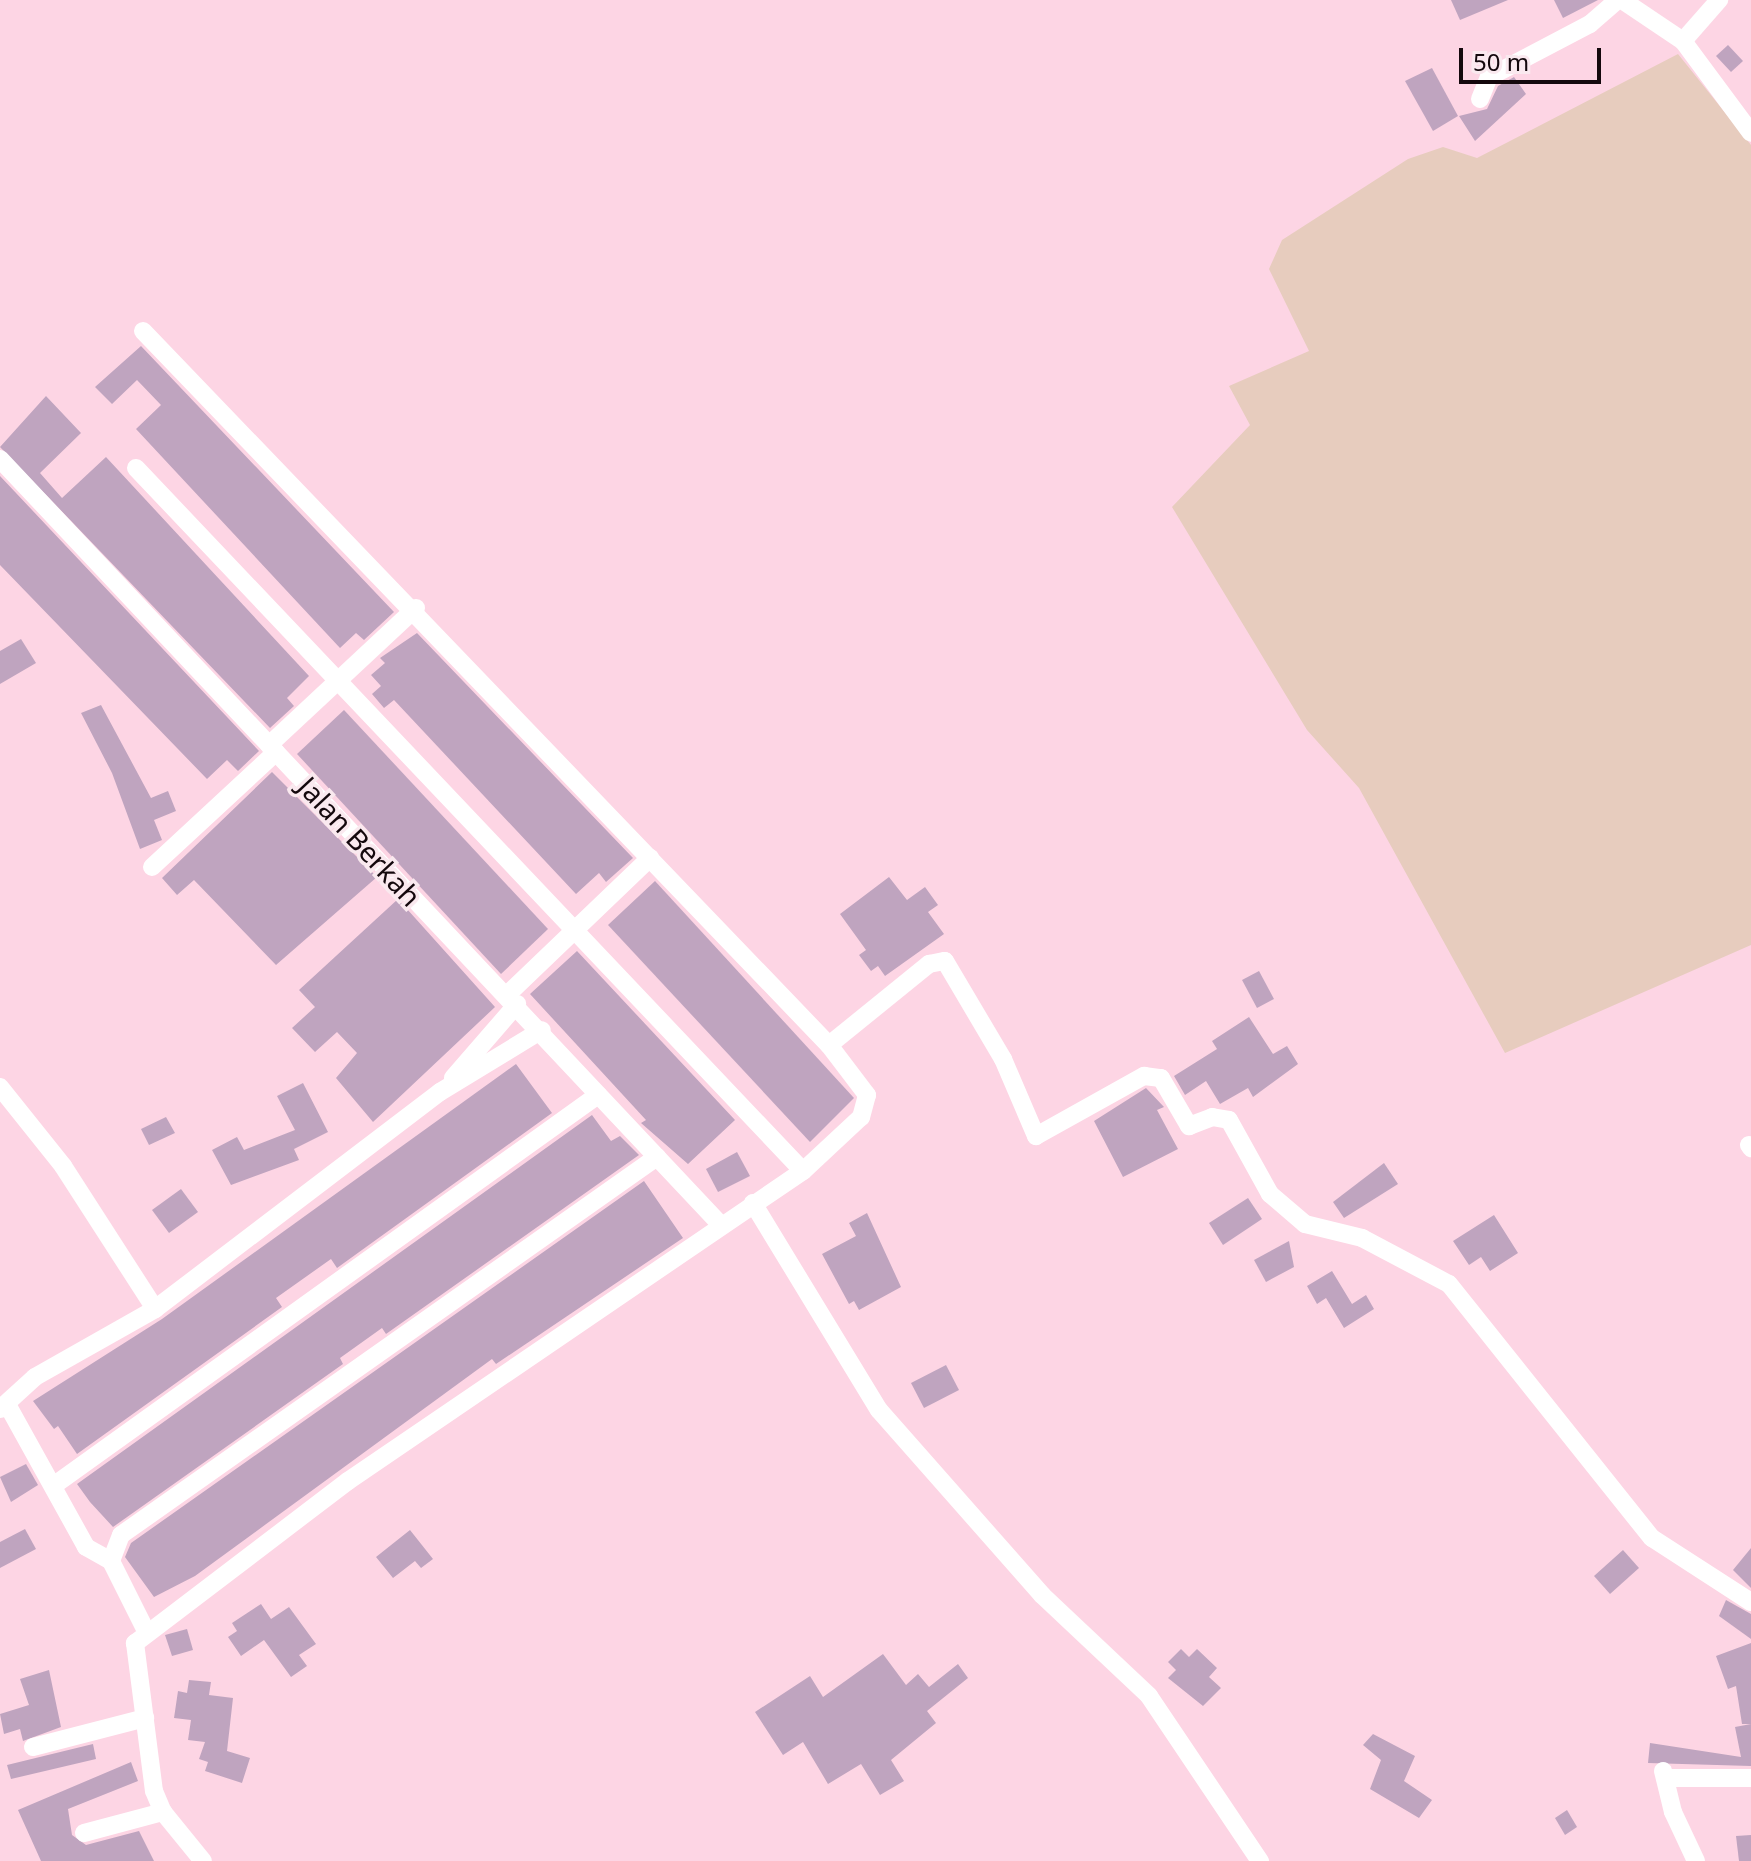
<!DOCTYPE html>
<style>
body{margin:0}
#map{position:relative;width:1751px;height:1861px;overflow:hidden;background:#fdd5e4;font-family:"Noto Sans",sans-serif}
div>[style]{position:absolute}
.green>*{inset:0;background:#e7ccbe}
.building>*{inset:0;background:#bfa4bf}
.minor>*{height:18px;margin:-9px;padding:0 9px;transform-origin:9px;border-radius:9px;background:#fff}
span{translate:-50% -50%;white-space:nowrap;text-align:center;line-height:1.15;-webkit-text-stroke:7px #fae9ef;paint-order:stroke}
.street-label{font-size:28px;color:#14080d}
.scale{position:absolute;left:1459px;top:48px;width:142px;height:36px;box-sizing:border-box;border:4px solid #14080d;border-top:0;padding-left:10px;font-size:24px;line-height:28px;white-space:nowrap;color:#14080d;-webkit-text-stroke:6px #fae9ef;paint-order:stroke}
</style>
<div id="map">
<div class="green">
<div style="clip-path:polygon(1678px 54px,1751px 145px,1751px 945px,1505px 1053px,1359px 788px,1307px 730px,1172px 507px,1250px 425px,1229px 386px,1309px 351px,1269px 269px,1282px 240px,1408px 159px,1443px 147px,1477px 158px)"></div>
</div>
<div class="building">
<div style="clip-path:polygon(1451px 0,1508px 0,1460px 20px)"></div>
<div style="clip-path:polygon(1554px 0,1598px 0,1563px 18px)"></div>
<div style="clip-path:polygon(1728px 45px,1743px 61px,1731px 72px,1716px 56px)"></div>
<div style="clip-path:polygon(1432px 68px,1458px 116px,1433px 131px,1405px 81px)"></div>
<div style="clip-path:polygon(1514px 77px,1526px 94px,1475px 141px,1459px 116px,1487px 109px,1498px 86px)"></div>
<div style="clip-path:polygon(141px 346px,394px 612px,364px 640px,356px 633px,340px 648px,136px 429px,161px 405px,137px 380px,112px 404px,95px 387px)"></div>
<div style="clip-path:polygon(46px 396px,81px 433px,40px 473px,62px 498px,106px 457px,309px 676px,287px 698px,294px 706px,270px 728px,0 447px)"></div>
<div style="clip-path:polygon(0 476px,259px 751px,238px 771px,227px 760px,207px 779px,0 565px)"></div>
<div style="clip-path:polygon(417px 633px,633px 858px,606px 882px,599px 873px,576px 894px,394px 700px,384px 708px,372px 694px,381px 686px,371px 675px,385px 663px,380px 658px)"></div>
<div style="clip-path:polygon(21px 639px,36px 663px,0 684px,0 651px)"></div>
<div style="clip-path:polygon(101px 705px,151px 798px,168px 791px,176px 811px,154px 820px,162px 840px,140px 849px,112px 773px,81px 713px)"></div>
<div style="clip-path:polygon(344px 710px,548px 929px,501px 974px,297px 754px)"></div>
<div style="clip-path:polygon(272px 772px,377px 877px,276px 965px,194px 880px,177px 895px,162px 878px)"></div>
<div style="clip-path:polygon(889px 877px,907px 900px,925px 887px,938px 905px,928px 912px,944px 934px,885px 976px,878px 966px,871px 971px,859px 955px,866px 950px,840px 914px)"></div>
<div style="clip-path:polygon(655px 881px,854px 1098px,810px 1142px,608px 925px)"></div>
<div style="clip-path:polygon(398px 899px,495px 1007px,373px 1122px,336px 1078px,357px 1053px,337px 1032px,315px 1052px,292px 1028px,315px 1007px,299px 990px)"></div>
<div style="clip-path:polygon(577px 951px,735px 1120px,688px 1164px,641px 1123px,646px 1120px,530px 994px)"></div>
<div style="clip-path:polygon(1259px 971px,1274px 999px,1257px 1008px,1242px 980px)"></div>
<div style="clip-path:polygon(1249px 1017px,1273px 1054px,1287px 1046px,1298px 1064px,1253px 1097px,1248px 1088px,1220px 1104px,1206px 1081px,1185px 1095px,1174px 1076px,1217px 1049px,1212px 1041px)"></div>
<div style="clip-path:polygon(516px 1064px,552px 1113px,337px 1268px,331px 1259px,276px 1298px,282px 1307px,77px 1454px,58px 1426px,54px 1429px,33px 1401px,162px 1319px)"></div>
<div style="clip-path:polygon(303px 1083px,328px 1132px,294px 1149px,299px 1160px,231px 1185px,212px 1150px,237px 1137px,244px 1150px,295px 1130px,277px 1096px)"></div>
<div style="clip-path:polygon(1146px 1088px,1164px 1107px,1157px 1110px,1178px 1149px,1123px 1177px,1094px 1121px)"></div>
<div style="clip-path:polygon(592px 1115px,611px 1141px,620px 1136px,639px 1155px,386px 1334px,382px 1328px,340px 1358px,343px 1364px,113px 1527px,90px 1502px,77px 1484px)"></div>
<div style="clip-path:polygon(166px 1117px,175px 1133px,149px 1145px,141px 1129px)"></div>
<div style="clip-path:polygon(737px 1152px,750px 1176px,718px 1192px,706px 1169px)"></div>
<div style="clip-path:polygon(1384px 1163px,1398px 1184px,1344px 1218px,1333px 1202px)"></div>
<div style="clip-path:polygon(644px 1181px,683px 1238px,496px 1364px,492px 1359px,195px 1576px,154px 1597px,125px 1557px,131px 1543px)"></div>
<div style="clip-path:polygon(181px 1189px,198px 1212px,169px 1233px,152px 1210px)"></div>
<div style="clip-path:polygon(1248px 1198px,1262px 1219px,1223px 1245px,1209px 1223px)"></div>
<div style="clip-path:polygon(867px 1213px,901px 1287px,859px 1310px,854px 1301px,849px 1304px,822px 1254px,856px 1236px,849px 1223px)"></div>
<div style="clip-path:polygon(1494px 1215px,1518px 1253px,1490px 1271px,1481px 1257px,1469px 1265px,1453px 1241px)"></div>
<div style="clip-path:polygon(1289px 1241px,1294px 1267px,1266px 1282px,1254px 1260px)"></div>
<div style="clip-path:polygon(1332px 1271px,1352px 1304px,1366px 1295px,1374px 1309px,1344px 1328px,1326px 1298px,1317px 1304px,1307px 1286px)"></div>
<div style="clip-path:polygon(946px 1365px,959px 1390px,924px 1408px,911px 1383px)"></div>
<div style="clip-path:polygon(26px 1464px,38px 1485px,11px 1502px,0 1477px)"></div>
<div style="clip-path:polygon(25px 1529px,36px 1549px,0 1568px,0 1542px)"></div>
<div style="clip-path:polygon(410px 1530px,433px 1559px,421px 1568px,415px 1561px,393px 1578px,376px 1557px)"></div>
<div style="clip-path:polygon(1751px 1548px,1751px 1588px,1733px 1570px)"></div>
<div style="clip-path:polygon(1623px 1550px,1639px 1568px,1610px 1594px,1594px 1576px)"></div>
<div style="clip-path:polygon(1726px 1600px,1751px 1614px,1751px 1639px,1719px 1616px)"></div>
<div style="clip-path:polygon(261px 1604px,271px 1619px,289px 1607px,316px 1644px,299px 1655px,307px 1666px,291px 1677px,264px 1640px,241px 1656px,228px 1637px,237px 1631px,232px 1623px)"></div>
<div style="clip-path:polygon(187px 1629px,193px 1650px,172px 1656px,165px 1635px)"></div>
<div style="clip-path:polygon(1751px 1643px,1751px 1724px,1742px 1724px,1736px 1686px,1728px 1689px,1716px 1656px)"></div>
<div style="clip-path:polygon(1181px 1649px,1189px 1657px,1197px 1649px,1217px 1668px,1209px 1677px,1221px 1688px,1203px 1706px,1168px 1678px,1176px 1670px,1168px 1662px)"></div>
<div style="clip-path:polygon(883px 1654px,906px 1685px,918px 1674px,929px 1687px,958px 1664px,968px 1678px,927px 1711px,936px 1723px,891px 1760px,904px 1781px,880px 1795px,861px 1764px,828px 1784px,803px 1742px,783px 1755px,755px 1712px,810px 1676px,823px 1697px)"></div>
<div style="clip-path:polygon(49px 1670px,61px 1727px,23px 1741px,20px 1729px,4px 1734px,0 1714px,29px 1705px,20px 1679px)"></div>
<div style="clip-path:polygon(189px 1680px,211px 1682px,209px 1695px,233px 1698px,227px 1751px,250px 1758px,242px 1783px,205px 1771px,208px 1762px,199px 1759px,205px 1742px,188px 1740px,191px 1720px,174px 1718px,178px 1691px,187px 1693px)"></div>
<div style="clip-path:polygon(1751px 1724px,1751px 1766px,1648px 1763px,1650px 1743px,1741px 1757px,1735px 1727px)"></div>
<div style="clip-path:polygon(1373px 1734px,1415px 1756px,1404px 1781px,1432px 1800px,1419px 1818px,1370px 1789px,1381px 1760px,1363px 1745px)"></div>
<div style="clip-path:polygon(93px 1744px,96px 1759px,11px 1779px,7px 1765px)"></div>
<div style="clip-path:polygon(131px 1762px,138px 1781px,68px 1809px,72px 1835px,86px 1845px,139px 1831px,154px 1861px,41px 1861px,18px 1810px)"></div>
<div style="clip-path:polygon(1567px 1810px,1577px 1827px,1565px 1835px,1555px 1818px)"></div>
<div style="clip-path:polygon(1751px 1835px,1751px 1861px,1739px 1861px,1736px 1836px)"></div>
</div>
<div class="minor">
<div style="left:1622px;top:0;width:73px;rotate:33.9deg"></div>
<div style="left:1683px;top:41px;width:114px;rotate:53.5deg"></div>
<div style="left:1683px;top:41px;width:55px;rotate:-48.7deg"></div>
<div style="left:1480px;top:99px;width:24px;rotate:-68deg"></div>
<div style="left:1489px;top:77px;width:114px;rotate:-27.7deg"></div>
<div style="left:1590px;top:24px;width:37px;rotate:-41deg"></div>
<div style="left:143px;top:331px;width:990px;rotate:46.15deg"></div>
<div style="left:829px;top:1045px;width:63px;rotate:52.8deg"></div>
<div style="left:867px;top:1095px;width:23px;rotate:105deg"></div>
<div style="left:861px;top:1117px;width:79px;rotate:137deg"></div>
<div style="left:803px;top:1171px;width:551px;rotate:145.73deg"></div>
<div style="left:348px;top:1481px;width:268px;rotate:142.7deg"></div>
<div style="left:135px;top:1643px;width:149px;rotate:82.7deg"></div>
<div style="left:154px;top:1791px;width:23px;rotate:67deg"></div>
<div style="left:163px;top:1812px;width:63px;rotate:50.8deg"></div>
<div style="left:0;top:459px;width:1049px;rotate:46.74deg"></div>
<div style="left:136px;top:468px;width:969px;rotate:46.51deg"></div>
<div style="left:269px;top:745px;width:201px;rotate:-43deg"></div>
<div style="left:152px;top:867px;width:169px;rotate:-42.8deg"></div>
<div style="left:508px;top:994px;width:197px;rotate:-43.8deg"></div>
<div style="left:829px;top:1045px;width:129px;rotate:-39deg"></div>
<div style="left:929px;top:964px;width:16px;rotate:-11deg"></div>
<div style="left:945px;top:961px;width:114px;rotate:59.4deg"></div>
<div style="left:1003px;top:1059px;width:84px;rotate:66.8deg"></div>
<div style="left:1036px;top:1136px;width:124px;rotate:-29.1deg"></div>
<div style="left:1144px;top:1076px;width:17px;rotate:7deg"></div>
<div style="left:1161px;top:1078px;width:56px;rotate:59.7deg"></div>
<div style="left:1189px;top:1126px;width:25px;rotate:-21deg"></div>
<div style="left:1212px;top:1117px;width:17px;rotate:10deg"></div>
<div style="left:1229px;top:1120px;width:85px;rotate:61deg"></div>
<div style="left:1270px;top:1194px;width:46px;rotate:40.6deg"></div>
<div style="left:1305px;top:1224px;width:59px;rotate:13.8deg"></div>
<div style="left:1362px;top:1238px;width:98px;rotate:27.9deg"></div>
<div style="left:1449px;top:1284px;width:325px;rotate:51.4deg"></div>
<div style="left:1652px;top:1538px;width:118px;rotate:32.9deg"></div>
<div style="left:453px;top:1078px;width:98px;rotate:-49.1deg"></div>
<div style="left:0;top:1087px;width:101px;rotate:51.4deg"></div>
<div style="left:63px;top:1166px;width:170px;rotate:57.2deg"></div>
<div style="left:1749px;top:1145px;width:4px;rotate:56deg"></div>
<div style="left:753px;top:1203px;width:242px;rotate:58.7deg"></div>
<div style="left:879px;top:1410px;width:247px;rotate:48.6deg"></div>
<div style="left:1042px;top:1595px;width:147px;rotate:43.3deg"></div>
<div style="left:1149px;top:1696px;width:199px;rotate:56.1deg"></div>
<div style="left:8px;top:1406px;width:161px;rotate:61deg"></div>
<div style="left:86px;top:1547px;width:29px;rotate:29deg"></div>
<div style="left:0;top:1409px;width:47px;rotate:-42.4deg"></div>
<div style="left:35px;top:1377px;width:138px;rotate:-29.5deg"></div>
<div style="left:155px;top:1309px;width:358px;rotate:-37.3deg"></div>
<div style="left:440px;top:1092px;width:119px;rotate:-31.3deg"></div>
<div style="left:53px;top:1486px;width:671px;rotate:-35.66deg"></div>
<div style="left:146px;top:1631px;width:78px;rotate:-116.6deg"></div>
<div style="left:111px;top:1561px;width:28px;rotate:-69deg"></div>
<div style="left:121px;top:1535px;width:656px;rotate:-35.19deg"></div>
<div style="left:33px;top:1747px;width:116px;rotate:-14.5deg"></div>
<div style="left:1663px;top:1771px;width:42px;rotate:76.3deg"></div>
<div style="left:1673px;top:1812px;width:54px;rotate:64.9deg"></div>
<div style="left:1665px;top:1778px;width:86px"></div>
<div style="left:84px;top:1833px;width:82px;rotate:-14.9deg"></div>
</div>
<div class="street-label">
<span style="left:360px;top:841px;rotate:47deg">Jalan Berkah</span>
</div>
<div class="scale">50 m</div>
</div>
